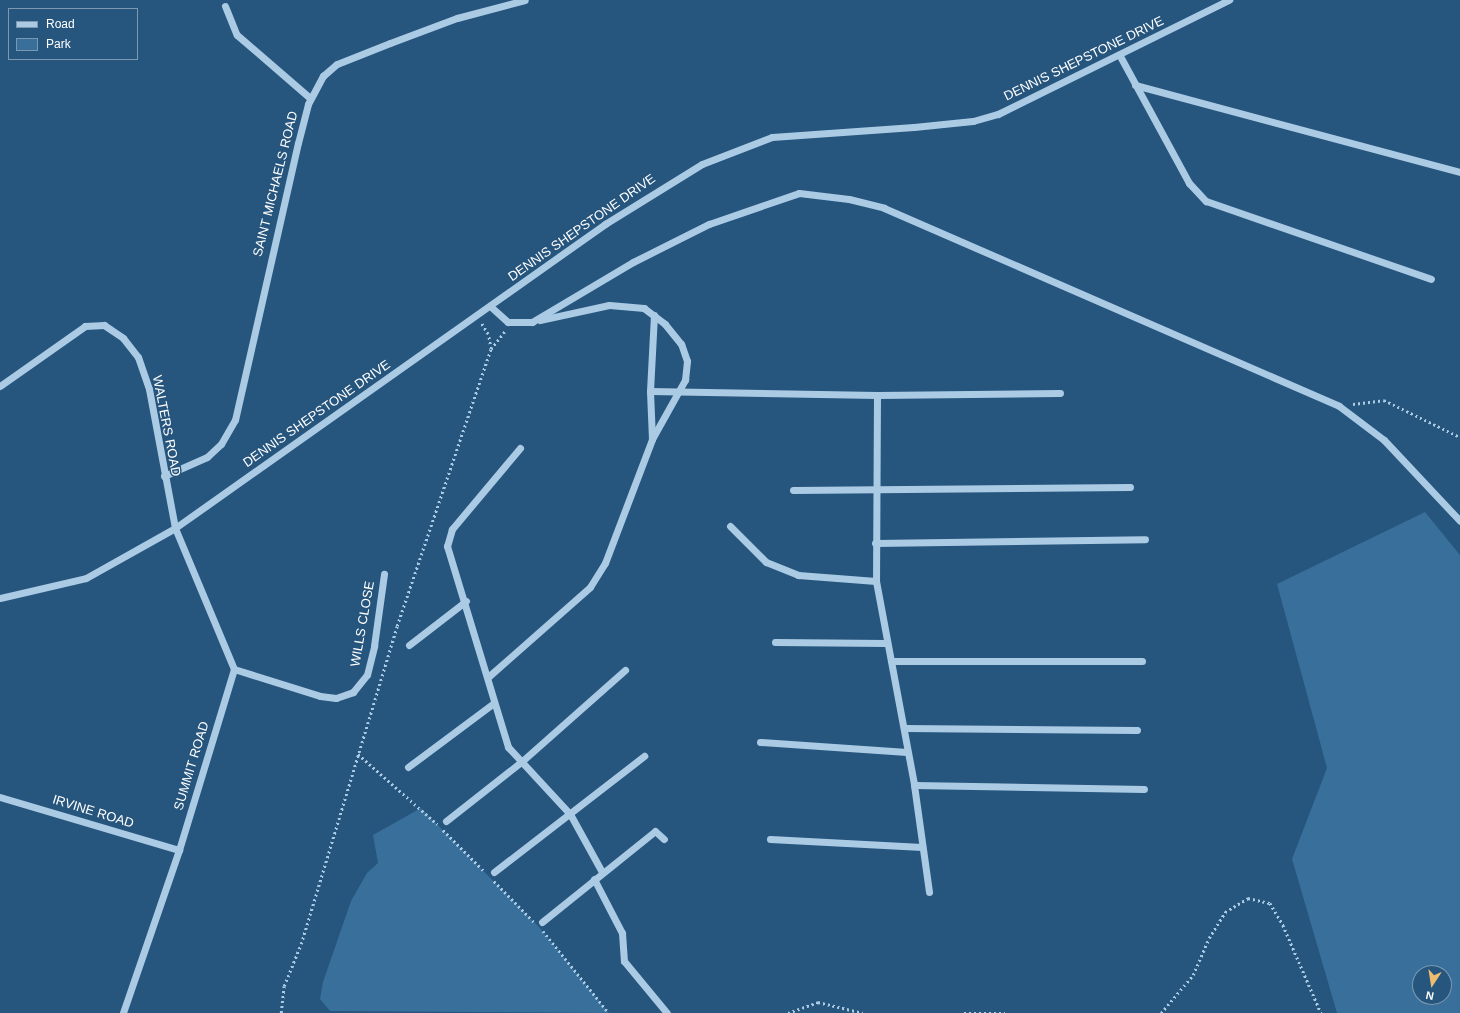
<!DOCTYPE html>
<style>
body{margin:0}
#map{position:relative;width:1460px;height:1013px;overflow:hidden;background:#26557d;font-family:Helvetica,sans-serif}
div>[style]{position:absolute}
.green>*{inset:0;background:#396f9b}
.path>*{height:2.5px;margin-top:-1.25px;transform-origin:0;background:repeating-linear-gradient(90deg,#abcbe5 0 2px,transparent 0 5px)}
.minor>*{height:7px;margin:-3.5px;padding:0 3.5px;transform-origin:3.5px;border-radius:3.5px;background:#abcbe5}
span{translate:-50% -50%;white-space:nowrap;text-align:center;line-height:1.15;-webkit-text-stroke:3px #26557d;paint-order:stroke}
.street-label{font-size:13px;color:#fff}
.legend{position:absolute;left:8px;top:8px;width:130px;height:52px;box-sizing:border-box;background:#26557d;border:1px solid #7d99b1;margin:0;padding:5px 7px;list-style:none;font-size:12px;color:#fff}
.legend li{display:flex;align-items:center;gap:8px;height:20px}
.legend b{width:20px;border:1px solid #7d99b1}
.north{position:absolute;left:1412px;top:965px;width:40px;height:40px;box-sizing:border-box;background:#26557d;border:1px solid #7d99b1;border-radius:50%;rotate:192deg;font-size:11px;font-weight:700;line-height:16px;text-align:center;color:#fff}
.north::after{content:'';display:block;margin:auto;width:14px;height:18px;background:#eebc70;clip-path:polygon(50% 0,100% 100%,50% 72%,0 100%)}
</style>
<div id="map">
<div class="green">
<div style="clip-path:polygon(evenodd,1425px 512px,1460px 555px,1460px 1013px,1337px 1013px,1292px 859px,1327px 768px,1277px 584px,1425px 512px,1420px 973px,1444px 973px,1444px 997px,1420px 997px,1420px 973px)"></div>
<div style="clip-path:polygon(421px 808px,539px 927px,609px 1013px,330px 1011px,320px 999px,323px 982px,351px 901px,367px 873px,378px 863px,373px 835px)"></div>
</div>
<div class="path">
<div style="left:491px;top:349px;width:24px;rotate:-52deg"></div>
<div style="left:1353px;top:404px;width:31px;rotate:-7deg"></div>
<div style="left:1384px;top:400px;width:85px;rotate:26deg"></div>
<div style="left:358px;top:754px;width:106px;rotate:41.5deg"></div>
<div style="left:443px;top:830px;width:59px;rotate:45deg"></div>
<div style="left:494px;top:881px;width:57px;rotate:45.7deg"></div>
<div style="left:543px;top:931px;width:105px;rotate:51.2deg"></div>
<div style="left:281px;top:1013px;width:27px;rotate:-84deg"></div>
<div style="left:284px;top:986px;width:45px;rotate:-68deg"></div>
<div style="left:301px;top:944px;width:332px;rotate:-73.2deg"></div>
<div style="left:397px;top:626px;width:293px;rotate:-71.3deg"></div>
<div style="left:491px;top:349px;width:15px;rotate:-101deg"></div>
<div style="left:488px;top:334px;width:13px;rotate:-122deg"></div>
<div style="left:788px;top:1013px;width:32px;rotate:-20deg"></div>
<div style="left:818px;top:1002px;width:46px;rotate:13.7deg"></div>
<div style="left:964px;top:1013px;width:41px"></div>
<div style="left:1161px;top:1013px;width:50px;rotate:-49.9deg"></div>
<div style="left:1193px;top:975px;width:40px;rotate:-66.6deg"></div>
<div style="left:1209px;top:938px;width:31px;rotate:-58deg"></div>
<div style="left:1225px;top:912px;width:27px;rotate:-31deg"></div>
<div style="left:1248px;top:898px;width:23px;rotate:13deg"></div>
<div style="left:1270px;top:903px;width:26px;rotate:59deg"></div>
<div style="left:1283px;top:925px;width:96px;rotate:66.6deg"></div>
</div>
<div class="minor">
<div style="left:225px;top:6px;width:31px;rotate:68deg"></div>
<div style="left:237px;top:35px;width:96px;rotate:40.8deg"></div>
<div style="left:1120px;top:56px;width:145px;rotate:61.5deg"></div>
<div style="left:1189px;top:183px;width:25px;rotate:47deg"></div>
<div style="left:1206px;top:201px;width:238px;rotate:19.1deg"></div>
<div style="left:1135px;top:85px;width:336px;rotate:15deg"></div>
<div style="left:490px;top:306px;width:24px;rotate:42deg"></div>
<div style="left:508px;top:322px;width:24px"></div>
<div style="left:532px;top:322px;width:117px;rotate:-30.7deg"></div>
<div style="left:633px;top:262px;width:85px;rotate:-26.6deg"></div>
<div style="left:709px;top:224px;width:95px;rotate:-19deg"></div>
<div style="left:799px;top:193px;width:50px;rotate:6.8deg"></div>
<div style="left:849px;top:199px;width:36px;rotate:14deg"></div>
<div style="left:884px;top:208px;width:496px;rotate:23.5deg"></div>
<div style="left:1339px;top:406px;width:56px;rotate:37.1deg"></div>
<div style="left:1384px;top:440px;width:111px;rotate:46.8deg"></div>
<div style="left:0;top:386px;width:104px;rotate:-35.2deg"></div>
<div style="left:85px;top:326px;width:19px;rotate:-3deg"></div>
<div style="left:104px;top:325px;width:23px;rotate:34deg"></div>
<div style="left:123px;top:338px;width:24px;rotate:52deg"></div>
<div style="left:138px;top:357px;width:34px;rotate:71deg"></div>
<div style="left:149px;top:389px;width:141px;rotate:79.4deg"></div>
<div style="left:175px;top:528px;width:153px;rotate:67.3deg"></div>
<div style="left:234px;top:669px;width:189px;rotate:106.9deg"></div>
<div style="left:179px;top:850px;width:172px;rotate:109deg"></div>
<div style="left:650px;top:391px;width:227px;rotate:1deg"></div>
<div style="left:877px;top:395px;width:183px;rotate:-0.6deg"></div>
<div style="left:877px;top:395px;width:186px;rotate:90.3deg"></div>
<div style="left:876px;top:581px;width:208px;rotate:79.4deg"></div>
<div style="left:914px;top:785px;width:108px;rotate:82deg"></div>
<div style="left:652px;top:439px;width:48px;rotate:-92.4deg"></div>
<div style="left:650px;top:391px;width:76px;rotate:-87deg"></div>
<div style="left:520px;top:448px;width:106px;rotate:130deg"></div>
<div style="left:452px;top:529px;width:18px;rotate:106deg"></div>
<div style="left:447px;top:546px;width:210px;rotate:73.1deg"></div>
<div style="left:508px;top:747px;width:91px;rotate:47.2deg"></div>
<div style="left:570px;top:814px;width:66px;rotate:61.1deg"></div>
<div style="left:164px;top:476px;width:47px;rotate:-23.8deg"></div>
<div style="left:207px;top:457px;width:19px;rotate:-43deg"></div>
<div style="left:221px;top:444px;width:28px;rotate:-60deg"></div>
<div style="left:235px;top:420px;width:284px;rotate:-77.2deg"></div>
<div style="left:298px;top:143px;width:40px;rotate:-75.6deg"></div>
<div style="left:308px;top:104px;width:32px;rotate:-62deg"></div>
<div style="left:323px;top:76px;width:18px;rotate:-41deg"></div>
<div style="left:337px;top:64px;width:57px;rotate:-21.6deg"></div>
<div style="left:390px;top:43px;width:72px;rotate:-20.5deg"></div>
<div style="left:457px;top:18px;width:70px;rotate:-14.8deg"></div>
<div style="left:793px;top:490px;width:337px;rotate:-0.5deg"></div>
<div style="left:730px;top:526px;width:51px;rotate:45deg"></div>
<div style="left:766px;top:562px;width:35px;rotate:22deg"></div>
<div style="left:798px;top:575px;width:78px;rotate:4.4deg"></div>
<div style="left:875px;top:543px;width:270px;rotate:-0.8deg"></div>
<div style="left:0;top:598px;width:88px;rotate:-13.1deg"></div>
<div style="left:86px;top:578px;width:102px;rotate:-29.3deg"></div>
<div style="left:175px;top:528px;width:527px;rotate:-35.26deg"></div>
<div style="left:605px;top:224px;width:114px;rotate:-31.7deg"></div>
<div style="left:702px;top:164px;width:75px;rotate:-21.1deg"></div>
<div style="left:772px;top:137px;width:142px;rotate:-4deg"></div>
<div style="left:914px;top:127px;width:59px;rotate:-5.8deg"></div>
<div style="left:973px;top:121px;width:26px;rotate:-16deg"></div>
<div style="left:998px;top:114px;width:258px;rotate:-26.3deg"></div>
<div style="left:775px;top:642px;width:111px;rotate:0.5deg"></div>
<div style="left:409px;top:645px;width:72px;rotate:-37.7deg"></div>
<div style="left:892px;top:661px;width:250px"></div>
<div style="left:234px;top:669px;width:90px;rotate:17.4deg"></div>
<div style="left:320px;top:696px;width:16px;rotate:7deg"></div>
<div style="left:336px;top:698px;width:18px;rotate:-19deg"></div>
<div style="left:353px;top:692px;width:22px;rotate:-51deg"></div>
<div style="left:367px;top:675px;width:30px;rotate:-76deg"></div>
<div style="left:374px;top:646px;width:73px;rotate:-82.1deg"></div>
<div style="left:488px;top:677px;width:136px;rotate:-41.4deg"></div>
<div style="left:590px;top:587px;width:28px;rotate:-58deg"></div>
<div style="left:605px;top:563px;width:133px;rotate:-69.2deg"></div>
<div style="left:652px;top:439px;width:68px;rotate:-60.8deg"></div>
<div style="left:685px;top:380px;width:19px;rotate:-84deg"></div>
<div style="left:687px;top:361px;width:18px;rotate:-109deg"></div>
<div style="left:681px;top:344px;width:26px;rotate:-129deg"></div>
<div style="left:665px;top:324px;width:26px;rotate:-143deg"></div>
<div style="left:644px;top:308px;width:35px;rotate:-175deg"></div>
<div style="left:609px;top:305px;width:71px;rotate:167.7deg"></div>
<div style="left:904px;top:728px;width:233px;rotate:0.5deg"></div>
<div style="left:760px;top:742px;width:147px;rotate:3.9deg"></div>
<div style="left:408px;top:767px;width:107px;rotate:-36.7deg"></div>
<div style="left:914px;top:785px;width:230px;rotate:1deg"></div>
<div style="left:0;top:797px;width:187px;rotate:16.5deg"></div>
<div style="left:446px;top:821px;width:95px;rotate:-38.2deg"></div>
<div style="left:521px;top:762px;width:139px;rotate:-41.5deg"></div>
<div style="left:770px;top:839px;width:152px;rotate:3deg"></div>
<div style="left:494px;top:872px;width:190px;rotate:-37.7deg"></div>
<div style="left:594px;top:879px;width:61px;rotate:62.6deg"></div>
<div style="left:622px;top:933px;width:28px;rotate:86deg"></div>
<div style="left:624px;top:961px;width:67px;rotate:50.4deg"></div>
<div style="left:542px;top:922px;width:145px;rotate:-38.8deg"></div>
<div style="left:655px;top:831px;width:12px;rotate:42deg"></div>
</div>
<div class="street-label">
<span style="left:1084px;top:59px;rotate:-26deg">DENNIS SHEPSTONE DRIVE</span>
<span style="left:276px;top:184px;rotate:-76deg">SAINT MICHAELS ROAD</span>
<span style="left:582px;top:228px;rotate:-35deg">DENNIS SHEPSTONE DRIVE</span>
<span style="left:317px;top:414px;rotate:-35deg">DENNIS SHEPSTONE DRIVE</span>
<span style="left:166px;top:426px;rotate:79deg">WALTERS ROAD</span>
<span style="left:363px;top:624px;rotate:-80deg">WILLS CLOSE</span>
<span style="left:192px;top:766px;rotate:-73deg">SUMMIT ROAD</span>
<span style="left:93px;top:812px;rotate:17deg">IRVINE ROAD</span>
</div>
<ul class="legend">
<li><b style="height:5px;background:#abcbe5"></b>Road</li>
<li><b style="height:11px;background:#396f9b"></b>Park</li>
</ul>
<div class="north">N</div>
</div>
